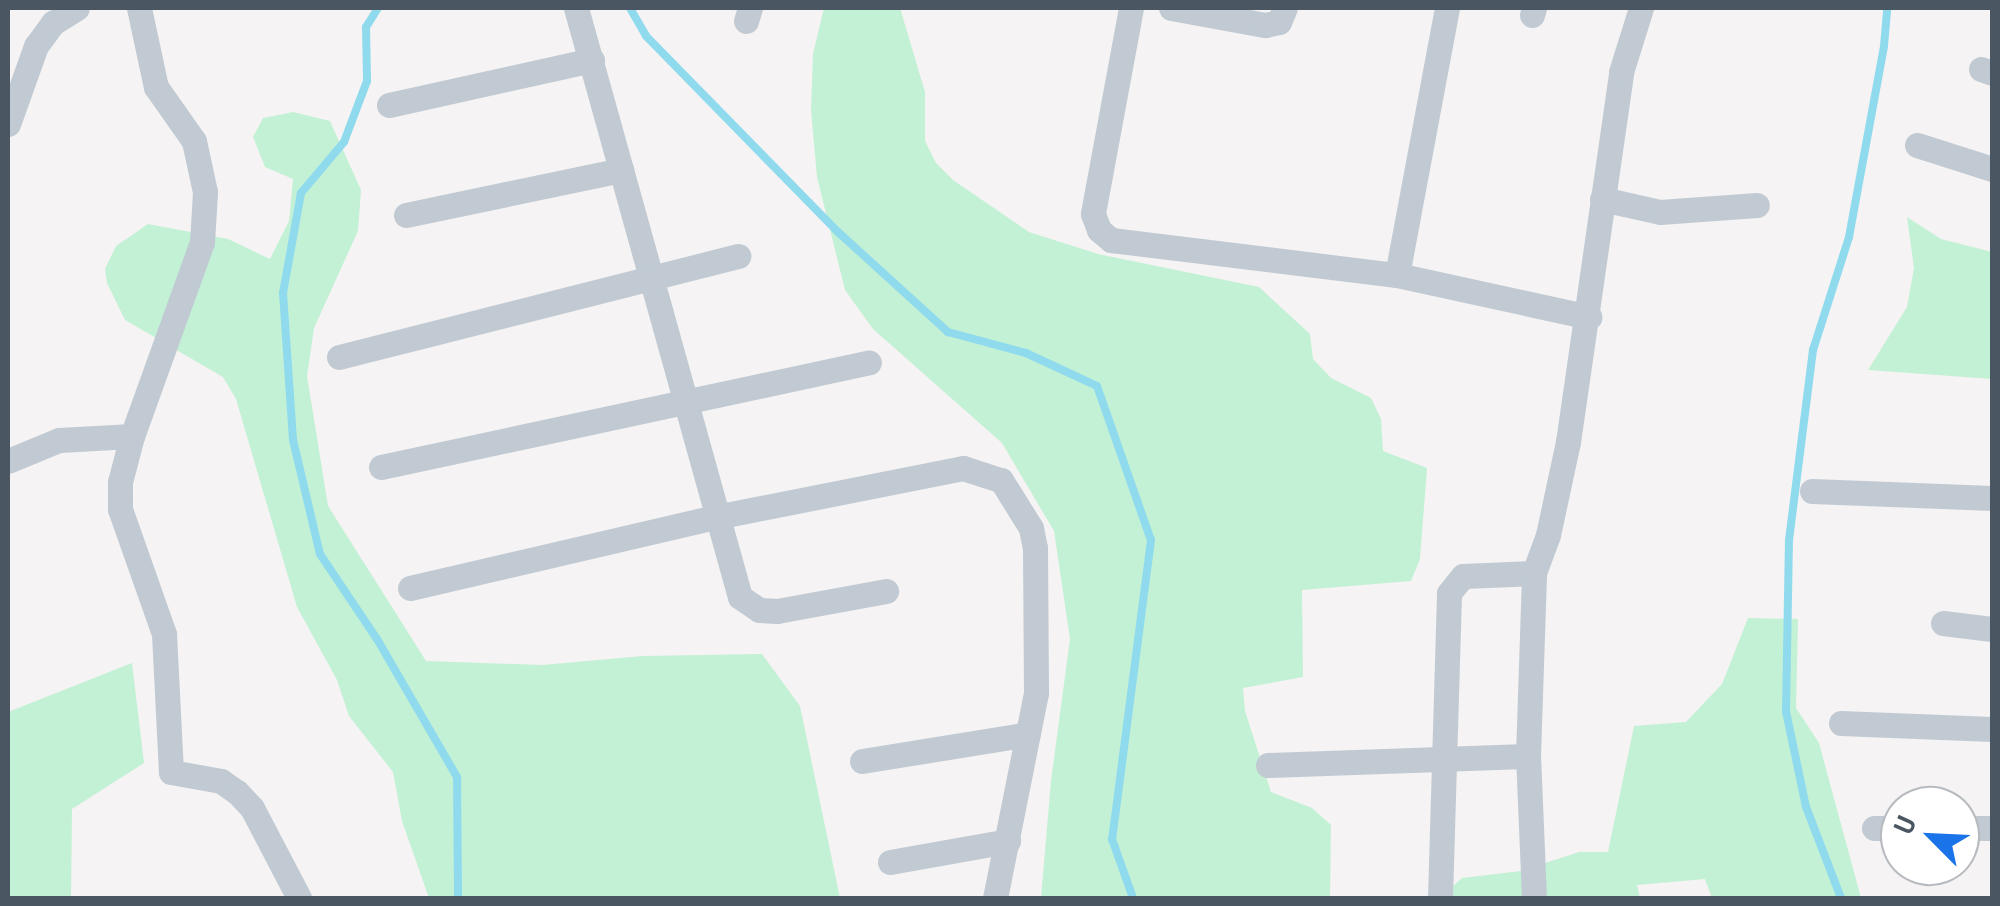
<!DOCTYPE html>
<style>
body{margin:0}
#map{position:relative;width:2000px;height:906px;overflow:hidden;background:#f5f3f3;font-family:"Archivo Narrow",sans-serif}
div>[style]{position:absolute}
.green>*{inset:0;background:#c3f1d5}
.stream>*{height:8px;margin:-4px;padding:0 4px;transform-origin:4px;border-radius:4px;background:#90daee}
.street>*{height:25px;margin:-12.5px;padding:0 12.5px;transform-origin:12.5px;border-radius:12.5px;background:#c1cad2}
span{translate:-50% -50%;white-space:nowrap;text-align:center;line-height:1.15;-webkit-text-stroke:10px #fff;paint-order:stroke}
.frame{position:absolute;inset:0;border:10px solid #4a5661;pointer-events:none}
.north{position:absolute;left:1880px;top:786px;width:100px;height:100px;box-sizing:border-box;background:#fff;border:2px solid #b7bbc0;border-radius:50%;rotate:294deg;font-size:28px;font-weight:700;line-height:40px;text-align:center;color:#4a5661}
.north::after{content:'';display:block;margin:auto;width:35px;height:45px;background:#1a73e8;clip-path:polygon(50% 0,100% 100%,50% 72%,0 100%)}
</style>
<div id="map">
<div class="green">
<div style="clip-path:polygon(824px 8px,900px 8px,925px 92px,925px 141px,936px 163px,953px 180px,1029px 232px,1098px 254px,1259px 287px,1310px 334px,1313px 359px,1331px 378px,1371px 398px,1381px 419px,1383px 451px,1427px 468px,1420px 559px,1411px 581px,1302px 590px,1303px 677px,1243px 688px,1245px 711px,1271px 792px,1312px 808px,1331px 825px,1330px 898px,1041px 898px,1051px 781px,1070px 639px,1054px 531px,1002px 443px,873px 329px,845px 290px,817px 177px,811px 110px,813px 54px)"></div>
<div style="clip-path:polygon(293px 112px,330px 121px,361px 190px,358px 231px,314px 328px,307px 376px,328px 506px,426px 661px,542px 665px,643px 656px,762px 654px,800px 706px,840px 898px,429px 898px,402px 821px,393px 772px,349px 716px,337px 680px,297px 607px,236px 399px,223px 377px,125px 320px,107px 283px,105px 269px,116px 246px,148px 224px,228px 239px,270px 259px,289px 221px,293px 179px,265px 167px,253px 137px,263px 118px)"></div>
<div style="clip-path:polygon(1907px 217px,1941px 239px,1992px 252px,1992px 379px,1868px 370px,1907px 307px,1914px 268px)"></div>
<div style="clip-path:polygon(1748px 618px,1798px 619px,1796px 708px,1819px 743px,1861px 898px,1712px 898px,1705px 879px,1637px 885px,1640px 898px,1440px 898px,1462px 878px,1521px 871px,1579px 852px,1608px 852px,1634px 726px,1686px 722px,1722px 684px)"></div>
<div style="clip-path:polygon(132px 663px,144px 763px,72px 809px,71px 898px,8px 898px,8px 712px)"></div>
</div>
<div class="stream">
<div style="left:378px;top:8px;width:22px;rotate:122deg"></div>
<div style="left:366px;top:27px;width:54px;rotate:88.9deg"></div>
<div style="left:367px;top:81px;width:65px;rotate:110.7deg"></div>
<div style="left:344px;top:142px;width:67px;rotate:130.1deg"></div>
<div style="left:301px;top:193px;width:102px;rotate:100.2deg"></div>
<div style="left:283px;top:293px;width:147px;rotate:86.1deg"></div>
<div style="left:293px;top:440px;width:117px;rotate:76.7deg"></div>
<div style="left:320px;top:554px;width:102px;rotate:56.2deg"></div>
<div style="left:377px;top:639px;width:160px;rotate:59.9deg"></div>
<div style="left:457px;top:777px;width:121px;rotate:89.5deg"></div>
<div style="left:630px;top:8px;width:32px;rotate:60deg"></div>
<div style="left:646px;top:36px;width:274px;rotate:45.6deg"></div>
<div style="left:838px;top:232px;width:149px;rotate:42.3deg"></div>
<div style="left:948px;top:332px;width:81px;rotate:15.1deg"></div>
<div style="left:1026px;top:353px;width:78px;rotate:24.9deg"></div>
<div style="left:1097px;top:386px;width:163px;rotate:70.7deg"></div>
<div style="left:1151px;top:540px;width:302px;rotate:97.4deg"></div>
<div style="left:1112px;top:839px;width:63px;rotate:70.4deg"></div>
<div style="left:1841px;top:898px;width:97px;rotate:-111deg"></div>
<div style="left:1806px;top:807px;width:98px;rotate:-101.8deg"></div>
<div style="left:1786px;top:711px;width:171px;rotate:-89deg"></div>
<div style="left:1789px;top:540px;width:192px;rotate:-82.8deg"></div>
<div style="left:1813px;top:350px;width:119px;rotate:-72.3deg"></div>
<div style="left:1849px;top:237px;width:194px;rotate:-79.6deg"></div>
<div style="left:1884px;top:46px;width:38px;rotate:-85deg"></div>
</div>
<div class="street">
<div style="left:139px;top:8px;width:81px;rotate:77.9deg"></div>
<div style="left:156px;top:87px;width:66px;rotate:54.9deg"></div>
<div style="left:194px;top:141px;width:52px;rotate:77.8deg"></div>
<div style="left:205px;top:192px;width:50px;rotate:93.4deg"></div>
<div style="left:202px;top:242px;width:206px;rotate:109.8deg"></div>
<div style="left:132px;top:436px;width:48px;rotate:104.6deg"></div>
<div style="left:120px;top:482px;width:27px;rotate:90deg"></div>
<div style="left:120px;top:509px;width:133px;rotate:70.6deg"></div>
<div style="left:164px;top:634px;width:138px;rotate:87.1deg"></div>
<div style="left:171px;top:772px;width:51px;rotate:10.2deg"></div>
<div style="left:221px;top:781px;width:19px;rotate:35deg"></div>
<div style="left:237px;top:792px;width:22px;rotate:47deg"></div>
<div style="left:252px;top:808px;width:102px;rotate:62.4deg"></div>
<div style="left:576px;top:8px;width:611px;rotate:74.44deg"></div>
<div style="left:740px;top:597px;width:23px;rotate:34deg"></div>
<div style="left:759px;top:610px;width:18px;rotate:3deg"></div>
<div style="left:777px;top:611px;width:111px;rotate:-10.4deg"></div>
<div style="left:1131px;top:8px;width:209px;rotate:100.5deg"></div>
<div style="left:1093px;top:214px;width:17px;rotate:69deg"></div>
<div style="left:1099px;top:230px;width:16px;rotate:40deg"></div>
<div style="left:1111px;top:240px;width:288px;rotate:7deg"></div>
<div style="left:1397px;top:275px;width:197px;rotate:12.3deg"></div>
<div style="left:1171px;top:8px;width:96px;rotate:10.3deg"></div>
<div style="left:1265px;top:25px;width:14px;rotate:-12deg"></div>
<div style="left:1279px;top:22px;width:15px;rotate:-67deg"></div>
<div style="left:1532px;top:15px;width:7px;rotate:-74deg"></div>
<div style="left:746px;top:21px;width:14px;rotate:-73deg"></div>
<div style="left:1981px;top:69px;width:12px;rotate:20deg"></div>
<div style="left:389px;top:105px;width:208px;rotate:-12.5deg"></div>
<div style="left:8px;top:124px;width:83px;rotate:-70.3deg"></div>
<div style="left:36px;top:46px;width:29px;rotate:-54deg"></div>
<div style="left:53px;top:23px;width:28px;rotate:-32deg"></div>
<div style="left:1917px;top:145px;width:79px;rotate:17.7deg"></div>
<div style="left:1602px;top:199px;width:59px;rotate:12.6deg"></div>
<div style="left:1660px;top:212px;width:97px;rotate:-4.1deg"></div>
<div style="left:406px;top:215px;width:220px;rotate:-11.8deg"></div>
<div style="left:1397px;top:275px;width:272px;rotate:-79.4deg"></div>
<div style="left:339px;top:357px;width:412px;rotate:-14.2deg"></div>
<div style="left:8px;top:461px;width:55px;rotate:-22.4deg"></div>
<div style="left:59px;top:440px;width:73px;rotate:-3.1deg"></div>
<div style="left:381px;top:467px;width:499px;rotate:-12.1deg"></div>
<div style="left:1812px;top:491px;width:180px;rotate:2.2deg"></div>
<div style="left:410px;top:588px;width:314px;rotate:-13.1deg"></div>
<div style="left:716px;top:517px;width:252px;rotate:-11.2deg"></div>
<div style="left:963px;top:468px;width:40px;rotate:18deg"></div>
<div style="left:1001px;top:480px;width:57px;rotate:58deg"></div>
<div style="left:1031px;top:528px;width:20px;rotate:79deg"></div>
<div style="left:1035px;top:548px;width:145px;rotate:89.6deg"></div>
<div style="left:1036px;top:693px;width:209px;rotate:101.3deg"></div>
<div style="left:1943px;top:623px;width:49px;rotate:7deg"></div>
<div style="left:1841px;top:723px;width:151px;rotate:2.3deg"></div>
<div style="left:862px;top:761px;width:168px;rotate:-9.2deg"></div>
<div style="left:1268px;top:765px;width:260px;rotate:-2deg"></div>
<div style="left:1874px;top:828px;width:26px"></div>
<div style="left:1960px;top:828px;width:32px"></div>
<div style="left:890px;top:862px;width:120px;rotate:-10.1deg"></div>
<div style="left:1440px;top:898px;width:305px;rotate:-88.3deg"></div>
<div style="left:1449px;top:593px;width:22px;rotate:-51deg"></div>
<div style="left:1463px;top:576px;width:71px;rotate:-2.4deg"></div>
<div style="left:1534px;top:898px;width:142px;rotate:-92.4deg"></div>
<div style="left:1528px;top:756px;width:183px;rotate:-88.1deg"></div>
<div style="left:1534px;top:573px;width:40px;rotate:-69.8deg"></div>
<div style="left:1548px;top:535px;width:95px;rotate:-77.9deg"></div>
<div style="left:1568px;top:442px;width:374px;rotate:-81.8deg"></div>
<div style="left:1621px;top:72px;width:67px;rotate:-72.6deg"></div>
</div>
<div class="frame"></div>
<div class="north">U</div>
</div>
